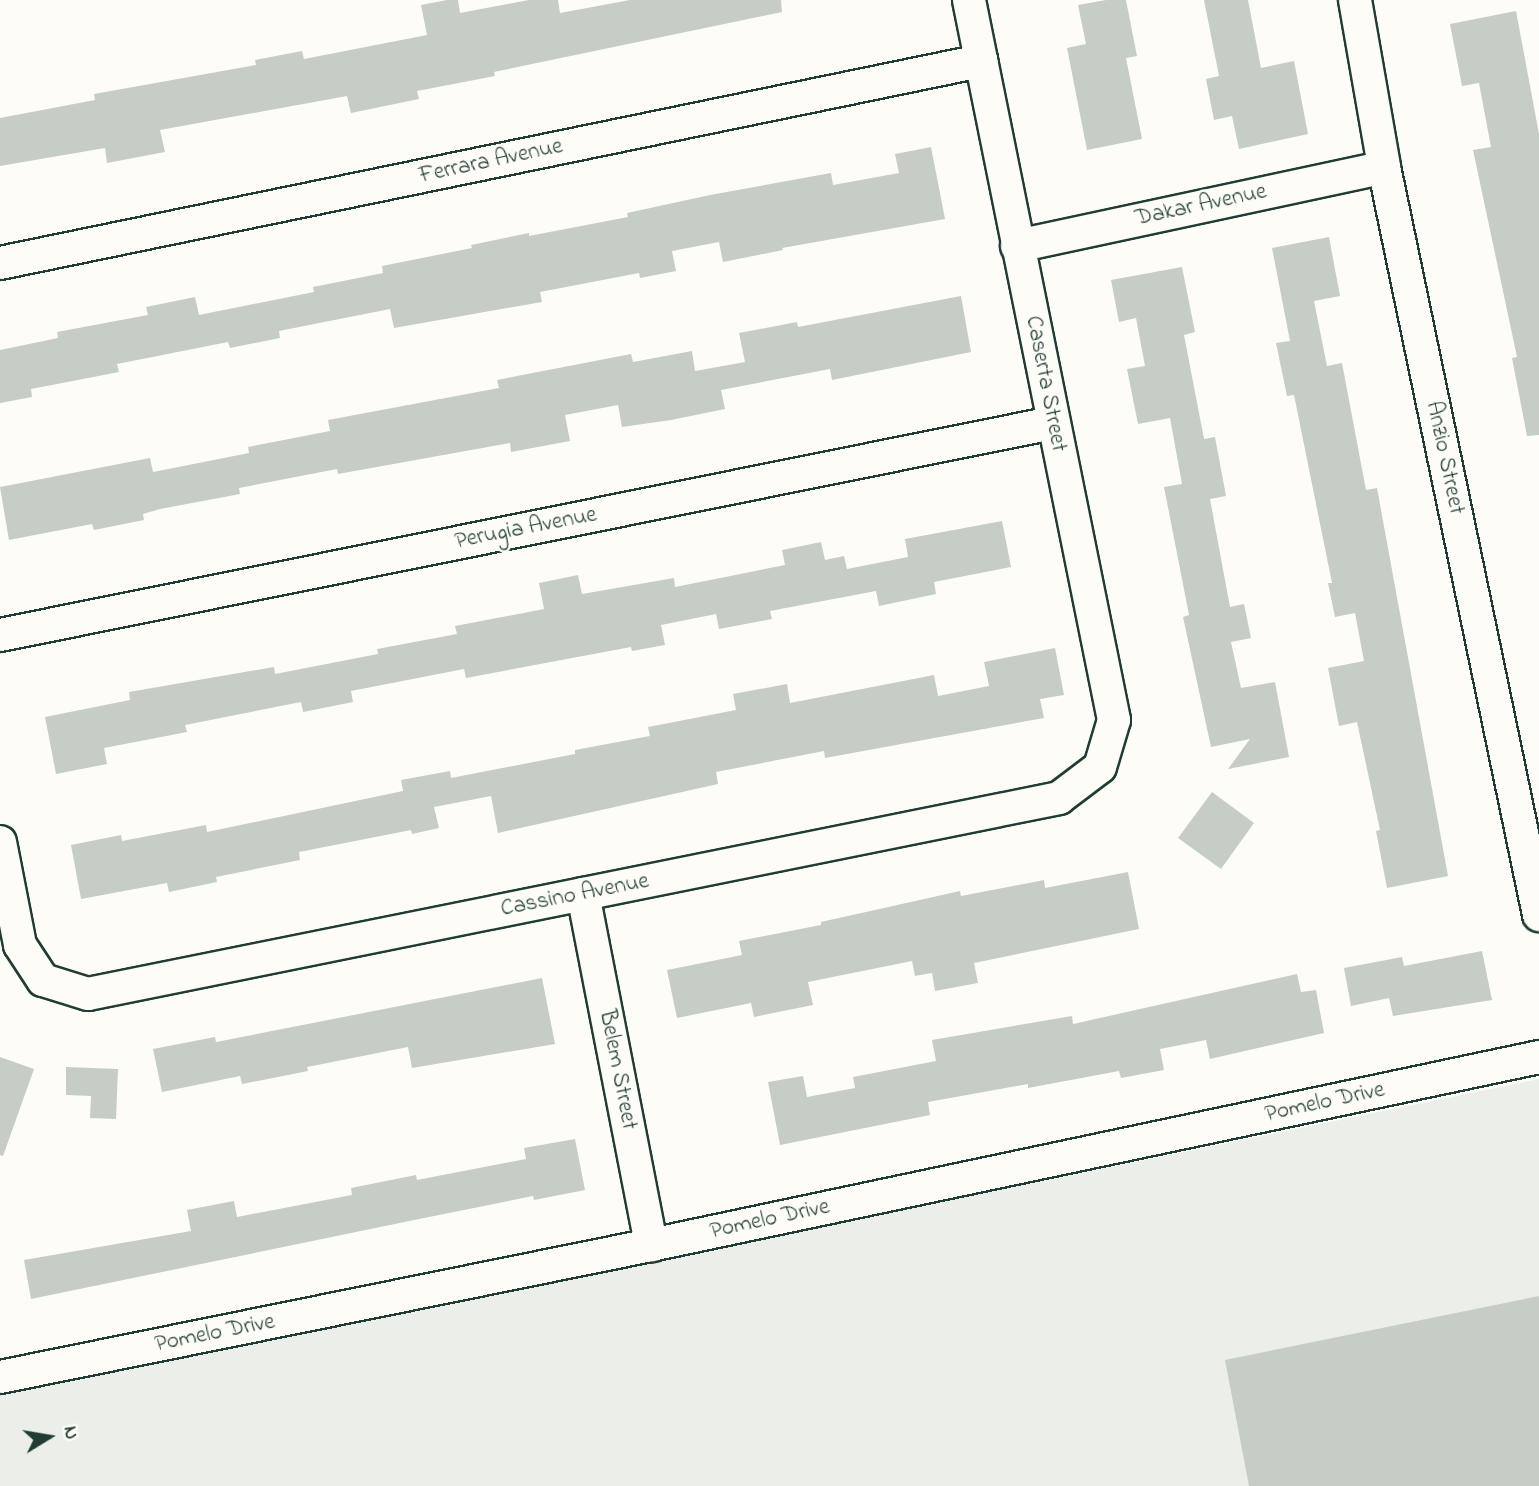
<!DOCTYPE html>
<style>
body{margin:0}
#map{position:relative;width:1539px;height:1486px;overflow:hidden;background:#fdfcf7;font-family:"Indie Flower",sans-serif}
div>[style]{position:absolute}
.built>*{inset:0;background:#eceee9}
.building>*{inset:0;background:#c6cdc7}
.roads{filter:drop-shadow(2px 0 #1f3d34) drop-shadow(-2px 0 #1f3d34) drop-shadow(0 2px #1f3d34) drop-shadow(0 -2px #1f3d34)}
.street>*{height:32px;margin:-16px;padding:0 16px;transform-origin:16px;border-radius:16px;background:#fdfcf7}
span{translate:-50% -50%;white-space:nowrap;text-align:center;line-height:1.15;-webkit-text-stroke:5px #fdfcf7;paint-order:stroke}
.street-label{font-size:23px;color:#1f3d34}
.north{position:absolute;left:14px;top:1402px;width:70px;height:70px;-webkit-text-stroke:5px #fdfcf7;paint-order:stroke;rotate:79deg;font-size:19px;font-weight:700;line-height:28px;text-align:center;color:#1f3d34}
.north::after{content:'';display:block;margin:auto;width:24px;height:32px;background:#1f3d34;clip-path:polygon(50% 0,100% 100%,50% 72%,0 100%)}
</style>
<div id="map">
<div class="built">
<div style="clip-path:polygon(1539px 1079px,1539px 1486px,0 1486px,0 1395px)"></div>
</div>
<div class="building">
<div style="clip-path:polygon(447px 0,458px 0,460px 13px,529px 0,558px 0,560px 13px,630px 0,781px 0,782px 12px,494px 72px,495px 76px,417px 91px,419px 99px,351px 113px,347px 96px,160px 130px,165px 152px,107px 163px,105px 148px,0 166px,0 118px,95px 100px,94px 94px,256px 65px,255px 60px,302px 51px,304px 59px,427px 35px,421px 5px)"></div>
<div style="clip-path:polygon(1106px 0,1126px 0,1137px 56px,1126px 58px,1142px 139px,1087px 150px,1067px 48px,1086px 44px,1078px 5px)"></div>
<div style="clip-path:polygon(1204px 0,1248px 0,1261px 68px,1294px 61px,1308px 134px,1239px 149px,1232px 116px,1214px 120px,1206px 79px,1219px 76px)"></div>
<div style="clip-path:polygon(1516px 11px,1539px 134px,1539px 435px,1527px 436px,1512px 358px,1517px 357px,1473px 150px,1491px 147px,1479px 83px,1462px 86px,1450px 24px)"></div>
<div style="clip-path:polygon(931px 147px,945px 219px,782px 248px,783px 250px,723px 262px,719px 242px,672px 251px,676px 271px,640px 278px,639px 273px,540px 292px,542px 302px,394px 328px,390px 309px,279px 331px,280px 338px,230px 348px,228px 342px,117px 364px,119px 372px,31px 389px,32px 397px,0 403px,0 350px,58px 338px,57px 332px,148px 315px,146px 307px,195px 297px,199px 315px,314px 292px,313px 287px,383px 273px,382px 266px,472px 248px,471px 245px,529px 233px,529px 236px,628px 217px,627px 213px,710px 195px,831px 173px,833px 185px,899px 173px,895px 154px)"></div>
<div style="clip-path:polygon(1329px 237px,1340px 296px,1314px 301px,1327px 366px,1342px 363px,1366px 490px,1377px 488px,1448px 876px,1387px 888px,1376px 831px,1380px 830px,1357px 722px,1339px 726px,1328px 668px,1364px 661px,1355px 613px,1335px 617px,1328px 583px,1332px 583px,1294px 395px,1287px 396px,1276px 343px,1290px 341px,1272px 248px)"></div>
<div style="clip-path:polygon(1182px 267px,1195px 332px,1184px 335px,1204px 439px,1215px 437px,1226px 496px,1210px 499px,1230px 607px,1244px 604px,1251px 638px,1231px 642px,1241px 688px,1275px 682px,1289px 757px,1228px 769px,1250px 739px,1211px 747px,1183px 617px,1189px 615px,1164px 487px,1182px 484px,1170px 418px,1138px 424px,1127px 369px,1145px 366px,1136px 318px,1119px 322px,1111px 280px)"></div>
<div style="clip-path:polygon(961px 296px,971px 352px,832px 380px,830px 369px,721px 390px,725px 409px,671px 420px,622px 427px,618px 405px,565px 415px,570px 441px,511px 452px,510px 443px,338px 474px,337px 469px,239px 488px,240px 494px,160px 509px,143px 514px,144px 520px,94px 530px,92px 524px,9px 540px,0 487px,150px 458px,153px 472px,249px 453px,248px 447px,330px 431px,328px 420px,499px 388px,497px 380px,631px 354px,633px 362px,692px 351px,695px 371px,745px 362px,739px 333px,797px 322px,798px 327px)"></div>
<div style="clip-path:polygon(1002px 521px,1011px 567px,934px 582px,936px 594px,879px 606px,876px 591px,770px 611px,772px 619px,719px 629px,716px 614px,661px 625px,665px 645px,632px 651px,631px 647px,466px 678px,464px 669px,351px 691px,353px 702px,303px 712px,301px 702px,185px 725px,187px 732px,104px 748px,107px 764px,56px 774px,45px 717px,130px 700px,129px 692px,274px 667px,275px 674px,378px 654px,377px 649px,457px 634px,455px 626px,544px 609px,539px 583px,578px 575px,582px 594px,674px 578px,675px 587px,785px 565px,782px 550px,821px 542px,825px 560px,844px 556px,847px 569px,908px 557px,905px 539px)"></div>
<div style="clip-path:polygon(1055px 648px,1064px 695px,1040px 699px,1044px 718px,825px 758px,824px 751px,716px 772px,718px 784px,498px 833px,491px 796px,434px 807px,439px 828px,412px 834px,411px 830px,299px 852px,300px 860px,216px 877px,217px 882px,169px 892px,167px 883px,81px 899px,71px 845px,121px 835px,122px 841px,206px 825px,207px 832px,403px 791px,401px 780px,450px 771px,451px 778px,575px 754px,575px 750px,650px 736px,648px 727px,736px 710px,733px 694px,787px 684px,790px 703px,934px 675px,938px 696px,989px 686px,984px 662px)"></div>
<div style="clip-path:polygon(1212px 792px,1254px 823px,1221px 869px,1178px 838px)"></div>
<div style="clip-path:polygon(1128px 872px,1139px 929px,974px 963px,978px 983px,935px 991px,932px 973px,915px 976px,912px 961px,808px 982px,813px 1005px,754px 1017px,751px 1003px,677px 1018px,667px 970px,742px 955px,739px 941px,821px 925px,821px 922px,960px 891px,961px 896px,1044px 880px,1045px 888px)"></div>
<div style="clip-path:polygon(1482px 951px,1492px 1000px,1393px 1016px,1389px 998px,1351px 1006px,1344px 968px,1402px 957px,1404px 966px)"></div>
<div style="clip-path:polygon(1297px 974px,1301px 992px,1316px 990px,1324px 1033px,1210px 1059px,1206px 1040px,1160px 1049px,1164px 1070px,1121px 1078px,1119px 1071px,1028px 1088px,1028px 1084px,928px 1102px,930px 1115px,780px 1145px,768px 1082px,803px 1076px,807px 1097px,855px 1088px,853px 1077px,936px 1061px,932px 1040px,1072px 1016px,1073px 1024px)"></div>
<div style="clip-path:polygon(542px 978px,555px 1044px,412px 1068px,408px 1047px,307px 1067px,308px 1071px,242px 1084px,240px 1076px,162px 1092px,153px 1049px,215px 1037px,216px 1042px)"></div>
<div style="clip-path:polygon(0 1057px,34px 1069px,3px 1156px,0 1155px)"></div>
<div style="clip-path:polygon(66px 1067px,118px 1069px,116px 1119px,90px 1118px,91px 1096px,66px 1095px)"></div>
<div style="clip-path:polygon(575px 1139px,585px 1190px,534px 1200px,533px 1196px,424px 1218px,31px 1299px,24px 1260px,191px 1231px,187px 1210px,234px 1201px,237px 1217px,352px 1195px,351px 1188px,416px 1175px,417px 1180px,526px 1159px,524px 1148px)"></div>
<div style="clip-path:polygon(1539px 1296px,1539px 1486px,1249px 1486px,1225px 1360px)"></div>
</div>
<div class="roads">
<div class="street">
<div style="left:1355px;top:0;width:169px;rotate:80.1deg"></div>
<div style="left:1384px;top:167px;width:764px;rotate:78.29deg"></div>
<div style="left:1017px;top:246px;width:375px;rotate:-12.1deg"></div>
<div style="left:0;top:263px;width:1002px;rotate:-11.64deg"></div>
<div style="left:0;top:635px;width:1073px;rotate:-11.39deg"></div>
<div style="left:0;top:842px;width:105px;rotate:79deg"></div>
<div style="left:20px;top:945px;width:42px;rotate:56.7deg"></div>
<div style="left:43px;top:980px;width:47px;rotate:17.3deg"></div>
<div style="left:88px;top:994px;width:991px;rotate:-11.41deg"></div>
<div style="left:1059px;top:798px;width:51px;rotate:-37.1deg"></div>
<div style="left:1100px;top:767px;width:49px;rotate:-73.4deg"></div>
<div style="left:1114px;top:720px;width:734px;rotate:-101.39deg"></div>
<div style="left:583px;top:894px;width:358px;rotate:79deg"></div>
<div style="left:0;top:1377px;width:664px;rotate:-11.46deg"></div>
<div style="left:651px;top:1245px;width:908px;rotate:-11.95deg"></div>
</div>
</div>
<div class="street-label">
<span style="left:491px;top:162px;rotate:-12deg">Ferrara Avenue</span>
<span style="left:1201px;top:206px;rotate:-12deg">Dakar Avenue</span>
<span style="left:1045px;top:384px;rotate:79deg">Caserta Street</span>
<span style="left:1444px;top:458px;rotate:78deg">Anzio Street</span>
<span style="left:526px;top:529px;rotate:-11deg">Perugia Avenue</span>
<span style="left:575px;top:896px;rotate:-11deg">Cassino Avenue</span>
<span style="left:617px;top:1070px;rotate:79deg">Belem Street</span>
<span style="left:1325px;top:1103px;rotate:-12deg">Pomelo Drive</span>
<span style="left:770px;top:1220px;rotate:-12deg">Pomelo Drive</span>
<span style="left:215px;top:1334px;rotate:-11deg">Pomelo Drive</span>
</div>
<div class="north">N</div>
</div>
